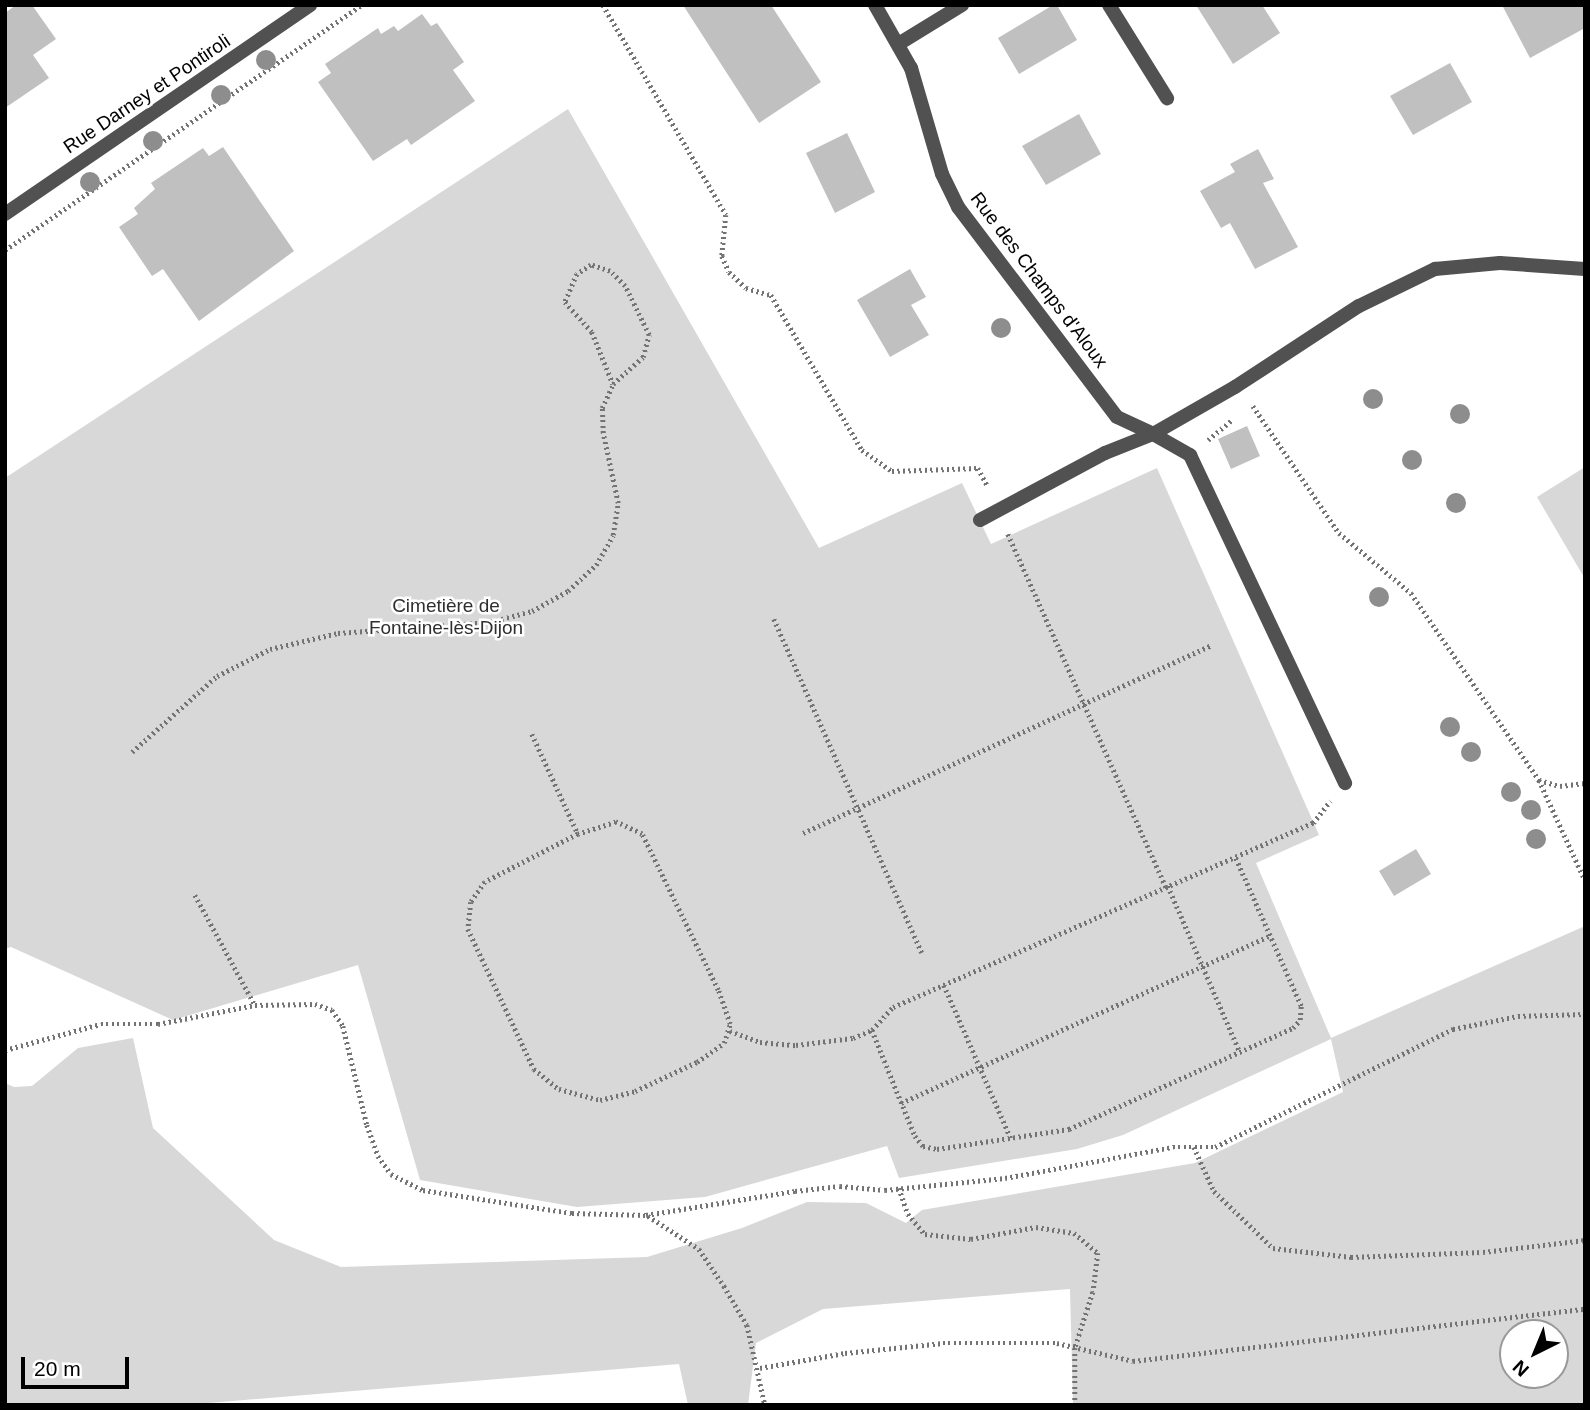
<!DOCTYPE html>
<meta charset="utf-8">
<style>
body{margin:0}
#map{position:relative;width:1590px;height:1410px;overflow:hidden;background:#fff;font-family:Helvetica,sans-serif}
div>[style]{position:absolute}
.green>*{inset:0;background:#d8d8d8}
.building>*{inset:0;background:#c0c0c0}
.path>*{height:4.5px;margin-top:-2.25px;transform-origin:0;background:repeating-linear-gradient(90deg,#737373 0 2px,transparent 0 5.5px)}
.service>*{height:14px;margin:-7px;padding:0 7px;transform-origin:7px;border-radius:7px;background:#515151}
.minor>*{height:14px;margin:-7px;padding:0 7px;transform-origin:7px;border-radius:7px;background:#515151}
.trees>*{width:20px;height:20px;margin:-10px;border-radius:50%;background:#8d8d8d}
span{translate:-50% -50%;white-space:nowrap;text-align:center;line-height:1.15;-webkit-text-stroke:5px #fff;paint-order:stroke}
.street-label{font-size:19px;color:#000}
.park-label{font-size:19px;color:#2f2f2f}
.frame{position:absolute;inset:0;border:7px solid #000;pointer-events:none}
.north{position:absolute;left:1499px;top:1319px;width:70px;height:70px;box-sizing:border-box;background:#fff;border:2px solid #999;border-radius:50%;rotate:223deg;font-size:19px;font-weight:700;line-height:28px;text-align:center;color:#000}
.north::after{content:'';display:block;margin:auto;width:24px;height:32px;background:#000;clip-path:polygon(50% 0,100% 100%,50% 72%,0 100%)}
.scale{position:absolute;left:21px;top:1357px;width:108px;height:32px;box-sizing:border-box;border:4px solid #000;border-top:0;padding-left:9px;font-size:21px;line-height:24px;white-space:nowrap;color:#000;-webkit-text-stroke:5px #fff;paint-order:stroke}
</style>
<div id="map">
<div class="green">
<div style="clip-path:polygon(evenodd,568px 109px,819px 548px,962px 483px,991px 544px,1157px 468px,1319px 835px,1256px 863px,1331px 1038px,1585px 926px,1585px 1405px,1073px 1405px,1070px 1289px,823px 1309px,756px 1343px,748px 1405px,688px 1405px,679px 1364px,185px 1405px,5px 1405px,5px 1083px,14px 1087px,32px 1086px,78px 1048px,133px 1038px,153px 1128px,274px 1240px,341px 1267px,647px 1257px,742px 1228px,807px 1202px,866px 1203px,906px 1223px,922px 1210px,1195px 1163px,1343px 1092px,1331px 1039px,1123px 1135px,1077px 1149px,899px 1178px,887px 1146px,705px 1197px,577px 1207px,420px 1180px,358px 965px,173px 1020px,11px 947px,5px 949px,5px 478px,568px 109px,1513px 1333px,1555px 1333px,1555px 1375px,1513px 1375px,1513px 1333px)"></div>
<div style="clip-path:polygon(1585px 467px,1585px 579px,1537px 497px)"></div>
</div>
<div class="building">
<div style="clip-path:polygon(16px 5px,32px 5px,56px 39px,33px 55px,49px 78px,5px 108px,5px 13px)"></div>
<div style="clip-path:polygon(683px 5px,771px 5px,821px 82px,759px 123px)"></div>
<div style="clip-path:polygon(1053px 5px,1057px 5px,1077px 40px,1019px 74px,998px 38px)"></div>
<div style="clip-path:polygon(1196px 5px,1262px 5px,1280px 33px,1233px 64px)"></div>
<div style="clip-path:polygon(1502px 5px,1585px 5px,1585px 28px,1530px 58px)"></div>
<div style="clip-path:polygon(422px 14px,431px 26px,437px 23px,464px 62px,453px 70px,475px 101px,411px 145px,407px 139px,373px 161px,318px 82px,331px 73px,325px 64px,378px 28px,381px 34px,394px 26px,398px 31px)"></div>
<div style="clip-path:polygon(1450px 63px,1472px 102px,1413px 135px,1390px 96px)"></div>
<div style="clip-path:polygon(1079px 114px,1101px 154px,1046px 185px,1022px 146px)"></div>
<div style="clip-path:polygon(847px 133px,875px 192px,835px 213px,806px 153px)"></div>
<div style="clip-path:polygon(223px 147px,294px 251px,199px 321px,163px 269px,152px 276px,119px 227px,138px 214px,134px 208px,155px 189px,151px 183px,203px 148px,209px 156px)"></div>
<div style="clip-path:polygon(1258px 149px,1274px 179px,1263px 183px,1298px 247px,1255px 269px,1230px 223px,1221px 228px,1200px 191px,1235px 172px,1230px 164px)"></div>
<div style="clip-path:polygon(910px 269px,926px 297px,911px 305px,929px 335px,890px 357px,857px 300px)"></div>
<div style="clip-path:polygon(1247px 426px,1260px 456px,1231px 469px,1218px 439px)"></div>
<div style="clip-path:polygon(1416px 849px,1431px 874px,1394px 896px,1379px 871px)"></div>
</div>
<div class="path">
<div style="left:603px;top:5px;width:243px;rotate:59.6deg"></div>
<div style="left:726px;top:215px;width:41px;rotate:95.6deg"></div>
<div style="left:722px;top:256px;width:17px;rotate:66deg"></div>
<div style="left:729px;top:272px;width:23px;rotate:43deg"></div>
<div style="left:746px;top:288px;width:26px;rotate:16deg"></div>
<div style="left:771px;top:295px;width:180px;rotate:59.6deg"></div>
<div style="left:862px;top:450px;width:37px;rotate:35deg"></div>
<div style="left:892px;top:471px;width:86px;rotate:-2deg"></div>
<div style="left:978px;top:468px;width:21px;rotate:62deg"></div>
<div style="left:5px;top:250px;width:432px;rotate:-34.5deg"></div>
<div style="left:1253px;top:406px;width:153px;rotate:55.9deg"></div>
<div style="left:1339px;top:533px;width:94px;rotate:39.8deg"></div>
<div style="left:1411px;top:593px;width:227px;rotate:55.6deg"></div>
<div style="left:1539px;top:780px;width:22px;rotate:16deg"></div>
<div style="left:1560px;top:786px;width:25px;rotate:-7deg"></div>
<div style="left:1208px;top:440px;width:30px;rotate:-40deg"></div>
<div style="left:1008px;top:534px;width:387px;rotate:65.9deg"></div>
<div style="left:774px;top:619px;width:365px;rotate:66.1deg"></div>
<div style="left:532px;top:734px;width:110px;rotate:65.3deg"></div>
<div style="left:578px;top:834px;width:105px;rotate:152.7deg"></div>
<div style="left:485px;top:882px;width:24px;rotate:125deg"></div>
<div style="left:471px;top:902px;width:27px;rotate:96deg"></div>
<div style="left:468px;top:929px;width:155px;rotate:64.8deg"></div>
<div style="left:534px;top:1069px;width:32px;rotate:39deg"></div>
<div style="left:559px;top:1089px;width:42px;rotate:15deg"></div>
<div style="left:600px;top:1100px;width:36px;rotate:-14deg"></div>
<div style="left:635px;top:1091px;width:68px;rotate:-25.1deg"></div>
<div style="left:697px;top:1062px;width:33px;rotate:-35deg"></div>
<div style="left:724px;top:1043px;width:20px;rotate:-72deg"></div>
<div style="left:730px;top:1024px;width:36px;rotate:-109deg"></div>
<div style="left:718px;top:990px;width:174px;rotate:-116deg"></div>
<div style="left:642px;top:834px;width:29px;rotate:-155deg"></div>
<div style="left:616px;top:822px;width:40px;rotate:162deg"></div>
<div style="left:132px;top:752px;width:114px;rotate:-41.8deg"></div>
<div style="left:217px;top:676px;width:59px;rotate:-27deg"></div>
<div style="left:270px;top:649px;width:70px;rotate:-13.2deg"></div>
<div style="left:338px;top:633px;width:153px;rotate:-4.1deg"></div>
<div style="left:491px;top:622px;width:42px;rotate:-15deg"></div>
<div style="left:532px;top:611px;width:41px;rotate:-29.1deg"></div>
<div style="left:568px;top:591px;width:38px;rotate:-43deg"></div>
<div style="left:596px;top:565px;width:34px;rotate:-60deg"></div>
<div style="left:613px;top:535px;width:32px;rotate:-81deg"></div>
<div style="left:618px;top:503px;width:72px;rotate:-102.1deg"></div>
<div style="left:603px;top:433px;width:25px;rotate:-92deg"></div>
<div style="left:602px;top:408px;width:26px;rotate:-65deg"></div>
<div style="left:613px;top:384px;width:40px;rotate:-42deg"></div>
<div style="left:643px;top:357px;width:23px;rotate:-75deg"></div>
<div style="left:649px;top:335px;width:55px;rotate:-116.1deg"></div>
<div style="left:625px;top:286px;width:21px;rotate:-135deg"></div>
<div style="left:610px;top:271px;width:20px;rotate:-162deg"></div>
<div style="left:591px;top:265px;width:17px;rotate:147deg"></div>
<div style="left:577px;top:274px;width:30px;rotate:113deg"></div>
<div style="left:565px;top:302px;width:40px;rotate:48deg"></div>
<div style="left:592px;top:332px;width:56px;rotate:68deg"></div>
<div style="left:1539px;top:780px;width:110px;rotate:65.3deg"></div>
<div style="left:803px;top:833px;width:449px;rotate:-24.7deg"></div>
<div style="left:1168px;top:886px;width:181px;rotate:66.6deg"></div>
<div style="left:195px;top:895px;width:125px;rotate:61.4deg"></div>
<div style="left:944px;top:985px;width:167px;rotate:66.4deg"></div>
<div style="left:872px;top:1030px;width:114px;rotate:67.9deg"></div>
<div style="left:915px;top:1136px;width:13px;rotate:51deg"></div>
<div style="left:923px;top:1146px;width:14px;rotate:12deg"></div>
<div style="left:937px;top:1149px;width:134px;rotate:-8.6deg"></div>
<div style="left:1069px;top:1129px;width:246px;rotate:-24.3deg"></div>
<div style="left:1293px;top:1028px;width:11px;rotate:-49deg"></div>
<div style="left:1300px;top:1020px;width:14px;rotate:-86deg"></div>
<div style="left:1301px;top:1006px;width:163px;rotate:-113.9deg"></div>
<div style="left:730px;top:1031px;width:32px;rotate:20deg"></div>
<div style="left:760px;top:1042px;width:36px;rotate:5deg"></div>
<div style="left:796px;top:1045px;width:57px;rotate:-7deg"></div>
<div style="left:853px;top:1038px;width:21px;rotate:-23deg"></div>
<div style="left:872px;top:1030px;width:31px;rotate:-48deg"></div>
<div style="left:893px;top:1007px;width:459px;rotate:-23.7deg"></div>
<div style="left:1313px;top:823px;width:28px;rotate:-52deg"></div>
<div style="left:5px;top:1050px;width:99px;rotate:-15.2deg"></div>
<div style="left:101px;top:1024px;width:57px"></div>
<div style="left:158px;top:1024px;width:99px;rotate:-11.1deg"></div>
<div style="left:255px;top:1005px;width:60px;rotate:-1deg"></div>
<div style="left:315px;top:1004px;width:18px;rotate:19deg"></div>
<div style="left:332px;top:1010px;width:19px;rotate:55deg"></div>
<div style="left:343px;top:1026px;width:102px;rotate:76.4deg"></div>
<div style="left:367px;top:1125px;width:33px;rotate:70deg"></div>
<div style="left:378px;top:1156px;width:22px;rotate:54deg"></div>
<div style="left:391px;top:1174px;width:36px;rotate:27deg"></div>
<div style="left:423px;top:1190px;width:151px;rotate:8.8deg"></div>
<div style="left:572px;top:1213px;width:74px;rotate:1.5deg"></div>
<div style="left:646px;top:1215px;width:151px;rotate:-9.2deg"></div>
<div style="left:795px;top:1191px;width:45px;rotate:-6.3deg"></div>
<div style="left:840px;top:1186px;width:45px;rotate:5.1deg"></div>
<div style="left:885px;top:1190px;width:121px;rotate:-5.7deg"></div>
<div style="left:1005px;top:1178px;width:171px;rotate:-10.5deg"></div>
<div style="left:1173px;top:1147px;width:42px"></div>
<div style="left:1215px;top:1147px;width:266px;rotate:-26.4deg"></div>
<div style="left:1453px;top:1029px;width:66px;rotate:-11.3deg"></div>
<div style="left:1518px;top:1016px;width:67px;rotate:-1.7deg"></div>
<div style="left:901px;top:1103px;width:405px;rotate:-24.4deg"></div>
<div style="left:1194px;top:1147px;width:48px;rotate:65.6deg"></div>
<div style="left:1214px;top:1191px;width:82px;rotate:44deg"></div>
<div style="left:1273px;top:1248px;width:79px;rotate:6.6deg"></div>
<div style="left:1351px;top:1257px;width:132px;rotate:-2.2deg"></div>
<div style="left:1483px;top:1252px;width:103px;rotate:-6.7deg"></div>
<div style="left:899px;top:1188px;width:28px;rotate:71deg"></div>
<div style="left:908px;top:1214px;width:26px;rotate:50deg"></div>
<div style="left:925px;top:1234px;width:46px;rotate:6.2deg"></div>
<div style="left:971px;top:1239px;width:66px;rotate:-10.5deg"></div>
<div style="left:1036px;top:1227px;width:38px;rotate:9deg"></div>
<div style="left:1074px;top:1233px;width:31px;rotate:40deg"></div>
<div style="left:1098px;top:1253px;width:39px;rotate:97deg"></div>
<div style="left:1093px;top:1292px;width:59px;rotate:107.8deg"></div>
<div style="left:1075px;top:1348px;width:57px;rotate:90deg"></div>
<div style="left:648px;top:1216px;width:61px;rotate:32.9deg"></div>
<div style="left:699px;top:1249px;width:45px;rotate:56deg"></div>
<div style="left:724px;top:1286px;width:45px;rotate:59.5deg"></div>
<div style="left:747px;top:1325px;width:82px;rotate:77.3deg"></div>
<div style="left:760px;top:1368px;width:86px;rotate:-10deg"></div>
<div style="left:845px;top:1353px;width:99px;rotate:-5.8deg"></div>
<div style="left:943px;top:1343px;width:114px"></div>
<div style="left:1057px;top:1343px;width:78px;rotate:13.3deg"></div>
<div style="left:1133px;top:1361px;width:455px;rotate:-6.6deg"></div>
</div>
<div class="service">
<div style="left:1153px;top:434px;width:43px;rotate:29.6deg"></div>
<div style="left:1190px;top:455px;width:363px;rotate:64.7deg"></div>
</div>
<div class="minor">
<div style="left:875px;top:5px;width:73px;rotate:60.3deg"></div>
<div style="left:911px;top:68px;width:110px;rotate:73.7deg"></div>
<div style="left:942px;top:174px;width:37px;rotate:64deg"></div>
<div style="left:958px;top:207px;width:263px;rotate:52.9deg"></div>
<div style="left:1117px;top:417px;width:40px;rotate:25deg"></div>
<div style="left:1109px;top:5px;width:110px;rotate:58.1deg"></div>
<div style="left:900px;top:43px;width:73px;rotate:-31.5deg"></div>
<div style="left:5px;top:214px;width:370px;rotate:-34.4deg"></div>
<div style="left:980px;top:520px;width:142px;rotate:-28.2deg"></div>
<div style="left:1105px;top:453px;width:52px;rotate:-21.6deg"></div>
<div style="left:1153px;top:434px;width:95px;rotate:-29.8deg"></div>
<div style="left:1235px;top:387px;width:148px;rotate:-33.2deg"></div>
<div style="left:1359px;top:306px;width:85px;rotate:-26deg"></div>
<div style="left:1435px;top:269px;width:65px;rotate:-5.3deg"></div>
<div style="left:1500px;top:263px;width:85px;rotate:4deg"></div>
</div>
<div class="trees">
<div style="left:266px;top:60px"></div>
<div style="left:221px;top:95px"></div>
<div style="left:153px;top:141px"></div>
<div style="left:90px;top:182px"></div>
<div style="left:1001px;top:328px"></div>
<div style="left:1373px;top:399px"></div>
<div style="left:1460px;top:414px"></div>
<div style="left:1412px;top:460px"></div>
<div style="left:1456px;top:503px"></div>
<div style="left:1379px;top:597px"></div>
<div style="left:1450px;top:727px"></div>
<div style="left:1471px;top:752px"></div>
<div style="left:1511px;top:792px"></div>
<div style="left:1531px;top:810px"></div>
<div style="left:1536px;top:839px"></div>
</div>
<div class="street-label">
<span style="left:147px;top:94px;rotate:-34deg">Rue Darney et Pontiroli</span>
<span style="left:1039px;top:280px;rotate:53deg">Rue des Champs d'Aloux</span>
</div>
<div class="park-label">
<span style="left:446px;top:617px">Cimetière de<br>Fontaine-lès-Dijon</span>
</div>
<div class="frame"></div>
<div class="north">N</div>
<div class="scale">20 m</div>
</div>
